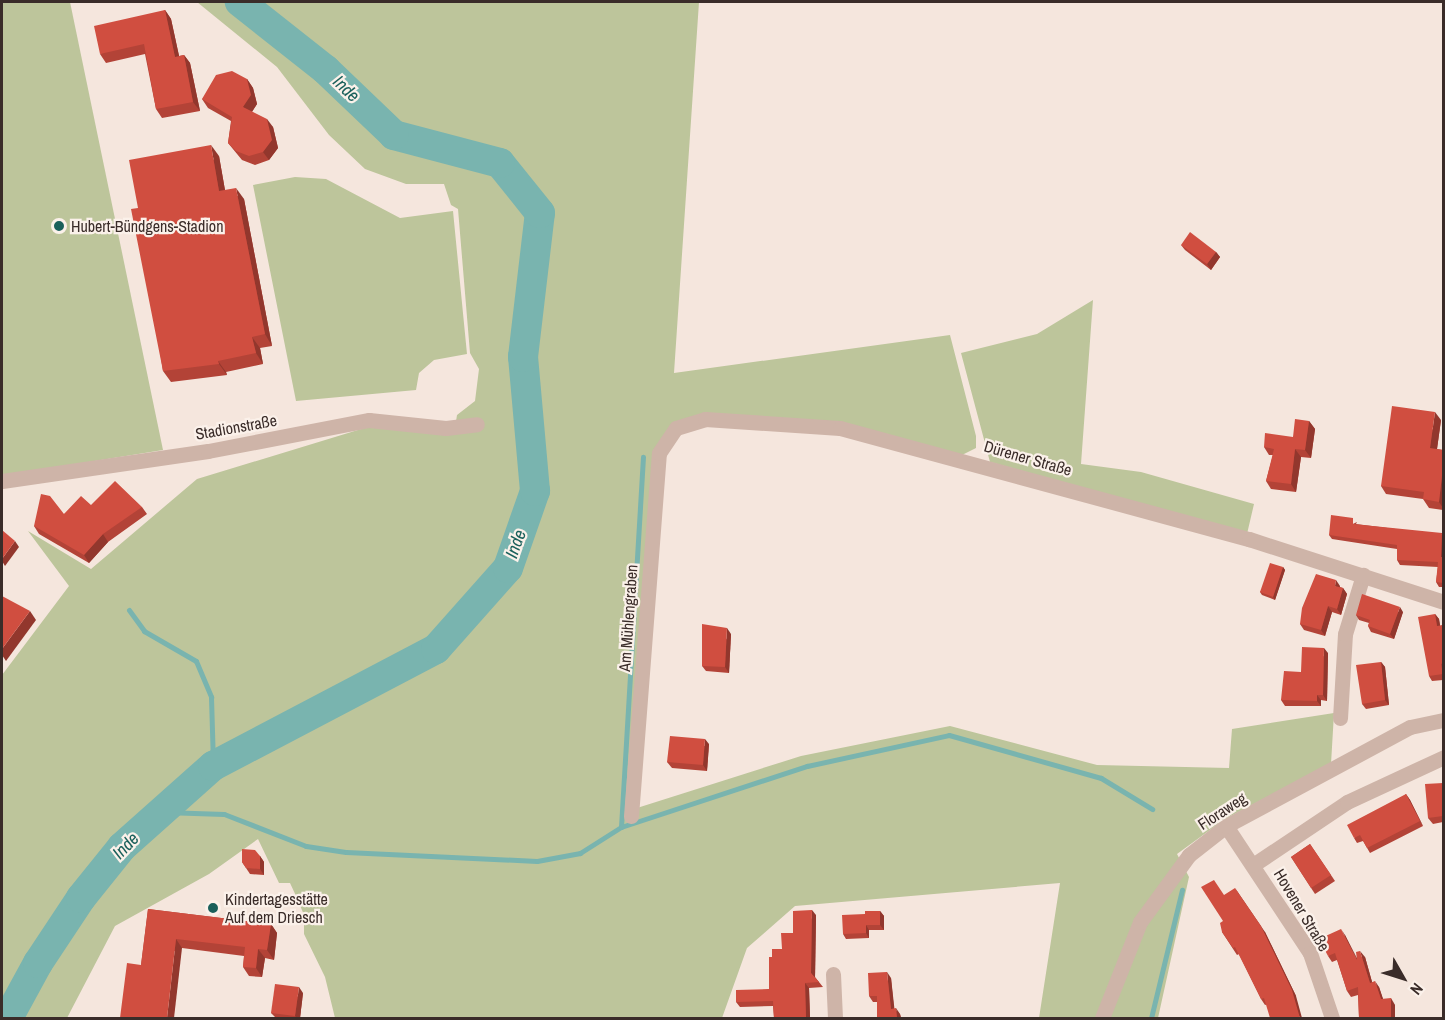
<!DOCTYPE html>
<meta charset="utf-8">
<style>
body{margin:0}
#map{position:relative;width:1445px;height:1020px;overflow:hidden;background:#f5e6dd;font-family:"Archivo Narrow",sans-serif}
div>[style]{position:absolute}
.green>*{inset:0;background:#bdc59b}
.stream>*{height:5px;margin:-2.5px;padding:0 2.5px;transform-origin:2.5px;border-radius:2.5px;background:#79b4af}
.river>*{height:30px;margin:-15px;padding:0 15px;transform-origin:15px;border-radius:15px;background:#79b4af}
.minor>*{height:15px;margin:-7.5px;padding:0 7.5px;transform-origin:7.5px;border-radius:7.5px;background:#ceb4a8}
.wall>*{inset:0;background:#b34337}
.shaded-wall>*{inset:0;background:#92372d}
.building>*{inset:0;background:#d04e40}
.dots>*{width:16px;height:16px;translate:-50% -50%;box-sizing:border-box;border:3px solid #fbf1ea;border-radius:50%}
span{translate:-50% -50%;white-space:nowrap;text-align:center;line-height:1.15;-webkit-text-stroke:4.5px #fbf1ea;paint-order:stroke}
.poi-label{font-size:16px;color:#3a2c29}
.left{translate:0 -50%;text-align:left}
.street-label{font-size:16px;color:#3a2c29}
.water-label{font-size:18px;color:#1a605b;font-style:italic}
.frame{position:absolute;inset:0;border:3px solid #3a2c29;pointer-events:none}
.north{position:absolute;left:1373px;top:948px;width:60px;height:60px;-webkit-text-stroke:4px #fbf1ea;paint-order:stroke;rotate:129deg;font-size:16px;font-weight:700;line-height:24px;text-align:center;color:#3a2c29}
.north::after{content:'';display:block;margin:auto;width:21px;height:27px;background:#3a2c29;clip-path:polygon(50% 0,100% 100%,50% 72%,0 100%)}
</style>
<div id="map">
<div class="green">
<div style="clip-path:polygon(2px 2px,70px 2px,163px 450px,2px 476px)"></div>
<div style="clip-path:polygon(197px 2px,699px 2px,674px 373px,950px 335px,976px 436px,976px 448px,962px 455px,841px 423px,704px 416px,655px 452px,637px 808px,801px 756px,950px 726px,1097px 765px,1229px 768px,1232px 729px,1334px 713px,1331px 764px,1225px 819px,1177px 854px,1189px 877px,1158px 1018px,1039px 1018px,1060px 883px,795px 906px,747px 948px,722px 1018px,335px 1018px,325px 977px,304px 934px,304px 915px,297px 898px,290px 883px,279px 883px,258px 839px,209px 874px,115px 926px,67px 1018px,2px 1018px,2px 675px,69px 586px,28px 531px,91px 569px,197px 479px,371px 426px,454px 434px,457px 415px,475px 401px,479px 369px,470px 353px,458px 209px,451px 205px,444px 184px,406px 184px,365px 169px,329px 135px,277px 67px)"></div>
<div style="clip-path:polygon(295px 177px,326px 179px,400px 218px,453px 211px,467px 354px,434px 360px,419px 373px,416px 390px,296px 401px,253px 185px)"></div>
<div style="clip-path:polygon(1093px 300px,1081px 464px,1141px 472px,1254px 504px,1247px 534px,990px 462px,961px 353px,1037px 334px)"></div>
</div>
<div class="stream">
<div style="left:129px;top:610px;width:26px;rotate:54deg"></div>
<div style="left:144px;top:631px;width:60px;rotate:30deg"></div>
<div style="left:196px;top:661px;width:39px;rotate:67deg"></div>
<div style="left:211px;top:697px;width:69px;rotate:88.3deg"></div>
<div style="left:164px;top:812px;width:60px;rotate:1.9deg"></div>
<div style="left:224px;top:814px;width:88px;rotate:21.3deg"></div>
<div style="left:306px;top:846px;width:40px;rotate:8.5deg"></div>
<div style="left:346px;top:852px;width:191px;rotate:2.7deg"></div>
<div style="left:537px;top:861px;width:44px;rotate:-10.5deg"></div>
<div style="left:580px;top:853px;width:49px;rotate:-32.4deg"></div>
<div style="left:621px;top:827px;width:371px;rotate:-86.6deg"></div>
<div style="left:621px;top:827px;width:196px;rotate:-18.2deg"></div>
<div style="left:807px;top:766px;width:145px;rotate:-12.3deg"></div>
<div style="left:949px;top:735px;width:158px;rotate:15.8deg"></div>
<div style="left:1101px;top:778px;width:60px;rotate:31.3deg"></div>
<div style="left:1151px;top:1018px;width:132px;rotate:-76.4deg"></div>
</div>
<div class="river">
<div style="left:8px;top:1018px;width:63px;rotate:-61.4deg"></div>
<div style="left:38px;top:963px;width:78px;rotate:-56.5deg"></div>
<div style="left:81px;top:898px;width:65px;rotate:-51.2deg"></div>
<div style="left:122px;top:847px;width:122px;rotate:-41.7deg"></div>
<div style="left:213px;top:766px;width:252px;rotate:-27.7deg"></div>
<div style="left:436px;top:649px;width:108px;rotate:-48.4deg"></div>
<div style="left:508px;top:568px;width:82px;rotate:-70.7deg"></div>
<div style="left:535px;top:491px;width:135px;rotate:-95.1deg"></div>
<div style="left:523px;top:357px;width:145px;rotate:-83.3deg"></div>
<div style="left:540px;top:213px;width:64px;rotate:-128.7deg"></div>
<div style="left:500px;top:163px;width:110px;rotate:-165.2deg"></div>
<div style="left:394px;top:135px;width:94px;rotate:-136.3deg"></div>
<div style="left:326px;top:70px;width:110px;rotate:-141.7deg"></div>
</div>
<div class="minor">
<div style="left:2px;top:481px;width:208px;rotate:-8.3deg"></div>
<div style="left:208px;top:451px;width:164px;rotate:-10.9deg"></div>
<div style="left:369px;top:420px;width:77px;rotate:5.9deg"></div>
<div style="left:446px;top:428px;width:31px;rotate:-7deg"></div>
<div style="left:1340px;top:718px;width:84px;rotate:-86.6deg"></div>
<div style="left:1345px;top:634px;width:62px;rotate:-73deg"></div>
<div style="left:631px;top:816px;width:364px;rotate:-85.6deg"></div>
<div style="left:659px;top:453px;width:30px;rotate:-56deg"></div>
<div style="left:676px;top:428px;width:30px;rotate:-17deg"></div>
<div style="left:705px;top:419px;width:135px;rotate:3.8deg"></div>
<div style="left:840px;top:428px;width:424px;rotate:15.2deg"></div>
<div style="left:1249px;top:539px;width:205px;rotate:17.9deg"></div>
<div style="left:1226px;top:826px;width:152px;rotate:56.5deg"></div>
<div style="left:1310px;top:953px;width:69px;rotate:71.3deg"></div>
<div style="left:1253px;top:865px;width:113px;rotate:-33.8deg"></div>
<div style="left:1347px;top:802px;width:107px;rotate:-24.9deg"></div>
<div style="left:833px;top:974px;width:44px;rotate:87.4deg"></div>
<div style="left:1102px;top:1018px;width:103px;rotate:-68.4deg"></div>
<div style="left:1140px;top:922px;width:83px;rotate:-53.8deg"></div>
<div style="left:1189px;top:855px;width:47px;rotate:-38.1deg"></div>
<div style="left:1226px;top:826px;width:209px;rotate:-28.3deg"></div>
<div style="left:1410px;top:727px;width:35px;rotate:-12deg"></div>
</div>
<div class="wall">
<div style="clip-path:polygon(165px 10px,171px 19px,179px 56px,184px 55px,190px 63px,200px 111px,162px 118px,156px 109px,145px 54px,106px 63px,100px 54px)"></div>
<div style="clip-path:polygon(247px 79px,253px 88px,257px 104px,252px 112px,273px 127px,278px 148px,269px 160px,255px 165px,242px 160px,228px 143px,231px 121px,208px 108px,202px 99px)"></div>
<div style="clip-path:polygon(219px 156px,225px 190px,244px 199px,272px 346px,260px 348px,263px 364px,226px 372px,227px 375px,171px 382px,163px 371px,138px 208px)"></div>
<div style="clip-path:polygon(1181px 245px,1216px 252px,1220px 257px,1211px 270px,1185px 250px)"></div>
<div style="clip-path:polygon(1441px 420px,1437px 449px,1443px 450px,1443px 510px,1429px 508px,1423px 499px,1386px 494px,1381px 486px)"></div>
<div style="clip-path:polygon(1309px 421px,1315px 429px,1311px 458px,1301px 457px,1296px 492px,1271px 489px,1266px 481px,1273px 455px,1269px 455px,1264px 447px,1293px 437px)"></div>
<div style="clip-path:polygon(91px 505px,142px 507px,147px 514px,108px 542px,89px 563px,39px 534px,34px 526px,64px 514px)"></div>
<div style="clip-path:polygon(1357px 522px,1356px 524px,1443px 535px,1443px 587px,1439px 587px,1436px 582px,1438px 567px,1400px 565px,1397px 560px,1397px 549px,1332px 539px,1329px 535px)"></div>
<div style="clip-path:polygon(1283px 567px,1285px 570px,1275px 600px,1262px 595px,1260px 592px)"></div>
<div style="clip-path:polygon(1340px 586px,1340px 587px,1343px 588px,1347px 594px,1341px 615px,1332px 612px,1325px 636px,1304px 630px,1300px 624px)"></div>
<div style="clip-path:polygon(1403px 612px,1394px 639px,1371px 632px,1368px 626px,1369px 623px,1359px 620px,1356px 615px)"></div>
<div style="clip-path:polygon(1435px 614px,1439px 619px,1440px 626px,1443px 625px,1443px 680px,1432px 681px,1429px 676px)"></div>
<div style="clip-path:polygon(731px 634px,729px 673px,706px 671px,702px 666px)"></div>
<div style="clip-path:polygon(1328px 653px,1327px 701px,1321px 700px,1321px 706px,1285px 706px,1281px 700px,1301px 672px)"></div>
<div style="clip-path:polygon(1381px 662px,1385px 667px,1389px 705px,1366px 709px,1362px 704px)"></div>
<div style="clip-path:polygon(709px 744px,707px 771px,672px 768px,667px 762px)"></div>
<div style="clip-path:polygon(1443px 783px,1443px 822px,1433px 824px,1428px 818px)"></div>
<div style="clip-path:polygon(1406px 794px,1410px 800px,1423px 826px,1370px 853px,1363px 841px,1357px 843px,1354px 838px)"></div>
<div style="clip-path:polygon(1310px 844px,1335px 881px,1315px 894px,1291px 857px)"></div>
<div style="clip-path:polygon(260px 856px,264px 862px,264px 875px,250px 874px,242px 862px)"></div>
<div style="clip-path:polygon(148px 909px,271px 924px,277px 933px,274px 960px,265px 958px,262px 977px,249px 976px,243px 967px,244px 956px,182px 948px,141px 965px)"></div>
<div style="clip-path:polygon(880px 911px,884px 916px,884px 930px,869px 930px,869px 938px,846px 939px,843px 934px,865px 914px)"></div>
<div style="clip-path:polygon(816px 915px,815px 977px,823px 987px,809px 988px,810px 1018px,774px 1018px,773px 1006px,740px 1007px,736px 1002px,769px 989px,772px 957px,782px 949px,793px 933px)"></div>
<div style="clip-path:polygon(1223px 921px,1265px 932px,1296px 996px,1265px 1005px,1261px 999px,1239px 954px,1237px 955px,1222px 932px)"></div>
<div style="clip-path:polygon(1345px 935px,1356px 958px,1365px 957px,1372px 982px,1379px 987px,1383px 999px,1395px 1005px,1395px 1018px,1359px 1018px,1358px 995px,1351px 997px,1347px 991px,1337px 960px,1332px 962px,1328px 956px)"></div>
<div style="clip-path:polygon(891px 978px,894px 1009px,900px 1014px,901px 1018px,877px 1018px,877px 1002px,873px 1002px,869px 996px)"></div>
<div style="clip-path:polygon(303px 993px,300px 1018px,276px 1018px,271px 1013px)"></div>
</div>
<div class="shaded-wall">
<div style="clip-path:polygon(165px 10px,171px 19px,181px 65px,175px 57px)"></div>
<div style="clip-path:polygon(184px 55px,190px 63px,200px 111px,193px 102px)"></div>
<div style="clip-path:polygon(247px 79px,253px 88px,257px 104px,249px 116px,243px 107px)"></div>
<div style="clip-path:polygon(267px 119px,273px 127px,278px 148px,269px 160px,263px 152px)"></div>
<div style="clip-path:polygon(211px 145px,219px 156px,227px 202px,219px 191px)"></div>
<div style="clip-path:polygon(236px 188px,244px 199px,272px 346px,265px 334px)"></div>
<div style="clip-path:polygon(1216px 252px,1220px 257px,1211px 270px,1207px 264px)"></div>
<div style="clip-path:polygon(252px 337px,260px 348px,263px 364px,256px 353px)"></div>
<div style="clip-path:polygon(218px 361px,226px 372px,227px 375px,219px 364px)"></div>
<div style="clip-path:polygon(1435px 412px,1441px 420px,1436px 456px,1430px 448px)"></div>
<div style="clip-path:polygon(1309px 421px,1315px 429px,1311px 458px,1305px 450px)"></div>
<div style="clip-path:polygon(1295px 449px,1301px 457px,1296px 492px,1291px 484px)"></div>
<div style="clip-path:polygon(1443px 467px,1443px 508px,1439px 502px)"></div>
<div style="clip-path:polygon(1442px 533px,1443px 535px,1443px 561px,1441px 557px)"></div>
<div style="clip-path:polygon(103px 534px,108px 542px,89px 563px,84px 555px)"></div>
<div style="clip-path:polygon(15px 541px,19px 547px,5px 566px,2px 561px,2px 559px)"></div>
<div style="clip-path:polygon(1283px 567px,1285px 570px,1275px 600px,1273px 597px)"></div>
<div style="clip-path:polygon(1336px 580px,1340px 586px,1339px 591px,1335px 586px)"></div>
<div style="clip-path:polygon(1343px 588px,1347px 594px,1341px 615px,1337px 609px)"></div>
<div style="clip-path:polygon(1328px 606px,1332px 612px,1325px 636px,1321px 630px)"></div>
<div style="clip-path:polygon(1400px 607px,1403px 612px,1394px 639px,1390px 634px)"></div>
<div style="clip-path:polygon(30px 611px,36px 620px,6px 661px,2px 655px,2px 649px)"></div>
<div style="clip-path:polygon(1435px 614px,1439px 619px,1441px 631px,1437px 626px)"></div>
<div style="clip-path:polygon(727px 628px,731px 634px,729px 673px,725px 667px)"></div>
<div style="clip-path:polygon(1324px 648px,1328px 653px,1327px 701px,1323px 695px)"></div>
<div style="clip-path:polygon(1381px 662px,1385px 667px,1389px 705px,1385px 700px)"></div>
<div style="clip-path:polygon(1317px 695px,1321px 700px,1321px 706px,1317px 701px)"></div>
<div style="clip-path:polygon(705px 739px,709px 744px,707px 771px,703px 765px)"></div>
<div style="clip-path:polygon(1406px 794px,1410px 800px,1423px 826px,1420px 821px)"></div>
<div style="clip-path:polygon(260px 856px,264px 862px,264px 875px,260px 869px)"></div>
<div style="clip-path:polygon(1235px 888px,1265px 932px,1296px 996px,1302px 1018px,1300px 1018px)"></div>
<div style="clip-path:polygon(812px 910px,816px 915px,815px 979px,811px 973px)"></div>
<div style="clip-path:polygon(880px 911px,884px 916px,884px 930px,880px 925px)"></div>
<div style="clip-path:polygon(271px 924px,277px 933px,274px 960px,267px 950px)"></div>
<div style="clip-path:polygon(866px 925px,869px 930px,869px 938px,866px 933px)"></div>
<div style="clip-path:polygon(1341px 929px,1345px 935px,1361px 966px,1357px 960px)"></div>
<div style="clip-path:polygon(176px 939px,182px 948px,174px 1018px,167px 1018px)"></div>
<div style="clip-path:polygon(258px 949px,265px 958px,262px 977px,256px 968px)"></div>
<div style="clip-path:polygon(1360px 951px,1365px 957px,1374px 989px,1370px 983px)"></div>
<div style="clip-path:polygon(887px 972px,891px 978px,895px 1014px,891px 1009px)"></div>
<div style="clip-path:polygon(1375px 981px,1379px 987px,1385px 1005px,1381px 999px)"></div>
<div style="clip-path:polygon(805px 983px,809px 988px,810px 1018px,806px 1018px)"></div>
<div style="clip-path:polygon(299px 987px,303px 993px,300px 1018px,297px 1018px,295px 1016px)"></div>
<div style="clip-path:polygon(1391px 998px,1395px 1005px,1395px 1018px,1391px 1018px)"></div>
<div style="clip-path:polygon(896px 1008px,900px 1014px,901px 1018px,897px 1018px)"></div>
</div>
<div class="building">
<div style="clip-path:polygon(165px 10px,175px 57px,184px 55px,193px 102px,156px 109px,144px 44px,100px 54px,94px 26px)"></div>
<div style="clip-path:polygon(232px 71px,247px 79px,251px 95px,243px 107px,267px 119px,272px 140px,263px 152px,249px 156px,236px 151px,228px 143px,232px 117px,202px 99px,216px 75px)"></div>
<div style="clip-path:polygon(211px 145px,219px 191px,236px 188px,265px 334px,252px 337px,256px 353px,218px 361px,219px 364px,163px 371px,131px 209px,138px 208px,129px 160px)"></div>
<div style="clip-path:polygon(1190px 232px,1216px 252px,1207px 264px,1181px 245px)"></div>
<div style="clip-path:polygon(1392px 406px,1435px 412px,1430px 448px,1443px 450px,1443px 467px,1439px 502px,1423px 499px,1424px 492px,1381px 486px)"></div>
<div style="clip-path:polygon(1295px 419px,1309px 421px,1305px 450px,1295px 449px,1291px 484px,1266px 481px,1274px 449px,1264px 447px,1265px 433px,1293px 437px)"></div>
<div style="clip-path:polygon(115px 481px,142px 507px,103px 534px,84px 555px,34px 526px,41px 494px,50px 496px,64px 514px,81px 496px,91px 505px)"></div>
<div style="clip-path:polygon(1331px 515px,1353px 518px,1353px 524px,1442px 533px,1441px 557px,1443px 557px,1443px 583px,1436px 582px,1438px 562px,1397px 560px,1397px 545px,1329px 535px)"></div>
<div style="clip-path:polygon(2px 530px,15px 541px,2px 559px)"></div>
<div style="clip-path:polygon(1270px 563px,1283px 567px,1273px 597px,1260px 592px)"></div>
<div style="clip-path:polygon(1316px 574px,1336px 580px,1335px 586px,1343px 588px,1337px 609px,1328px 606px,1321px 630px,1300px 624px,1302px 608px)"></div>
<div style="clip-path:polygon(1362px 594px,1400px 607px,1390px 634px,1368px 626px,1370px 620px,1356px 615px)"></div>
<div style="clip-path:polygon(2px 596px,30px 611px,2px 649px)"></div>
<div style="clip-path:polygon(1435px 614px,1437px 626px,1443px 625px,1443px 663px,1441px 664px,1443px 674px,1429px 676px,1418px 617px)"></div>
<div style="clip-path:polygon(702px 624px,727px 628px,725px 667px,702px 666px)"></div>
<div style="clip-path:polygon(1302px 647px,1324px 648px,1323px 695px,1317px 695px,1317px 701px,1281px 700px,1284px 671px,1301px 672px)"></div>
<div style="clip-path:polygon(1381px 662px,1385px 700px,1362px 704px,1356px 665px)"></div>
<div style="clip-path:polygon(670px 736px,705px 739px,703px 765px,667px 762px)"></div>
<div style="clip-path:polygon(1443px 783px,1443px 816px,1428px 818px,1425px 784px)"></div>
<div style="clip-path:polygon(1406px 794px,1420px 821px,1367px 848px,1360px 835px,1354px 838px,1347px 825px)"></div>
<div style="clip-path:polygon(1310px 844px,1331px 875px,1311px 888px,1291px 857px)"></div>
<div style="clip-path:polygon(242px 849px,255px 850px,260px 856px,260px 869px,246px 868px,242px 862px)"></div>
<div style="clip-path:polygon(1214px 880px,1224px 895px,1235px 888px,1261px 926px,1292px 990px,1300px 1018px,1270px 1018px,1264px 998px,1261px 999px,1235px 947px,1233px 948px,1222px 932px,1220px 923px,1223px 921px,1201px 887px)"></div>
<div style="clip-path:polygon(148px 909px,271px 924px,267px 950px,258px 949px,256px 968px,243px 967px,245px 947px,176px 939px,167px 1018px,120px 1018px,127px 963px,141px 965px)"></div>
<div style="clip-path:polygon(812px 910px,811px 973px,819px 982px,805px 983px,806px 1018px,774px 1018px,773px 1001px,736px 1002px,736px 990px,769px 989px,769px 957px,772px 957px,772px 949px,782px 949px,781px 933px,793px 933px,793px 911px)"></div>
<div style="clip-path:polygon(865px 911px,880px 911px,880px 925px,866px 925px,866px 933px,843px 934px,842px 915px,865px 914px)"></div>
<div style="clip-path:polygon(1341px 929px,1357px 960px,1356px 952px,1360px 951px,1370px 983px,1375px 981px,1381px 999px,1391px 998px,1391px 1018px,1359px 1018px,1358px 987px,1347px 991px,1335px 953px,1328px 956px,1319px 939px)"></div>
<div style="clip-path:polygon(887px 972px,891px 1009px,896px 1008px,897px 1018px,877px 1018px,877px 996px,869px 996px,868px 973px)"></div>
<div style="clip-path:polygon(275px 984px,299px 987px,295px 1016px,271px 1013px)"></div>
</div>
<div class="dots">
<div style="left:59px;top:226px;background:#1a605b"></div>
<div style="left:213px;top:908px;background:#1a605b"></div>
</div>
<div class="poi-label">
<span class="left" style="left:71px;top:226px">Hubert-Bündgens-Stadion</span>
<span class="left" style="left:225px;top:908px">Kindertagesstätte<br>Auf dem Driesch</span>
</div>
<div class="street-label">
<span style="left:236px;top:427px;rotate:-10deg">Stadionstraße</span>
<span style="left:1028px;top:458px;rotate:16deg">Dürener Straße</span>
<span style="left:628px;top:618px;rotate:-86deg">Am Mühlengraben</span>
<span style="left:1222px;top:811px;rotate:-33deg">Floraweg</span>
<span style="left:1302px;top:910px;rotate:59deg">Hovener Straße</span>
</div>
<div class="water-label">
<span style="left:346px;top:89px;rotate:44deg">Inde</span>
<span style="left:516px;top:544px;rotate:-70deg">Inde</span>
<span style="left:126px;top:846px;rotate:-46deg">Inde</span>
</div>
<div class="frame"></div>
<div class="north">N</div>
</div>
